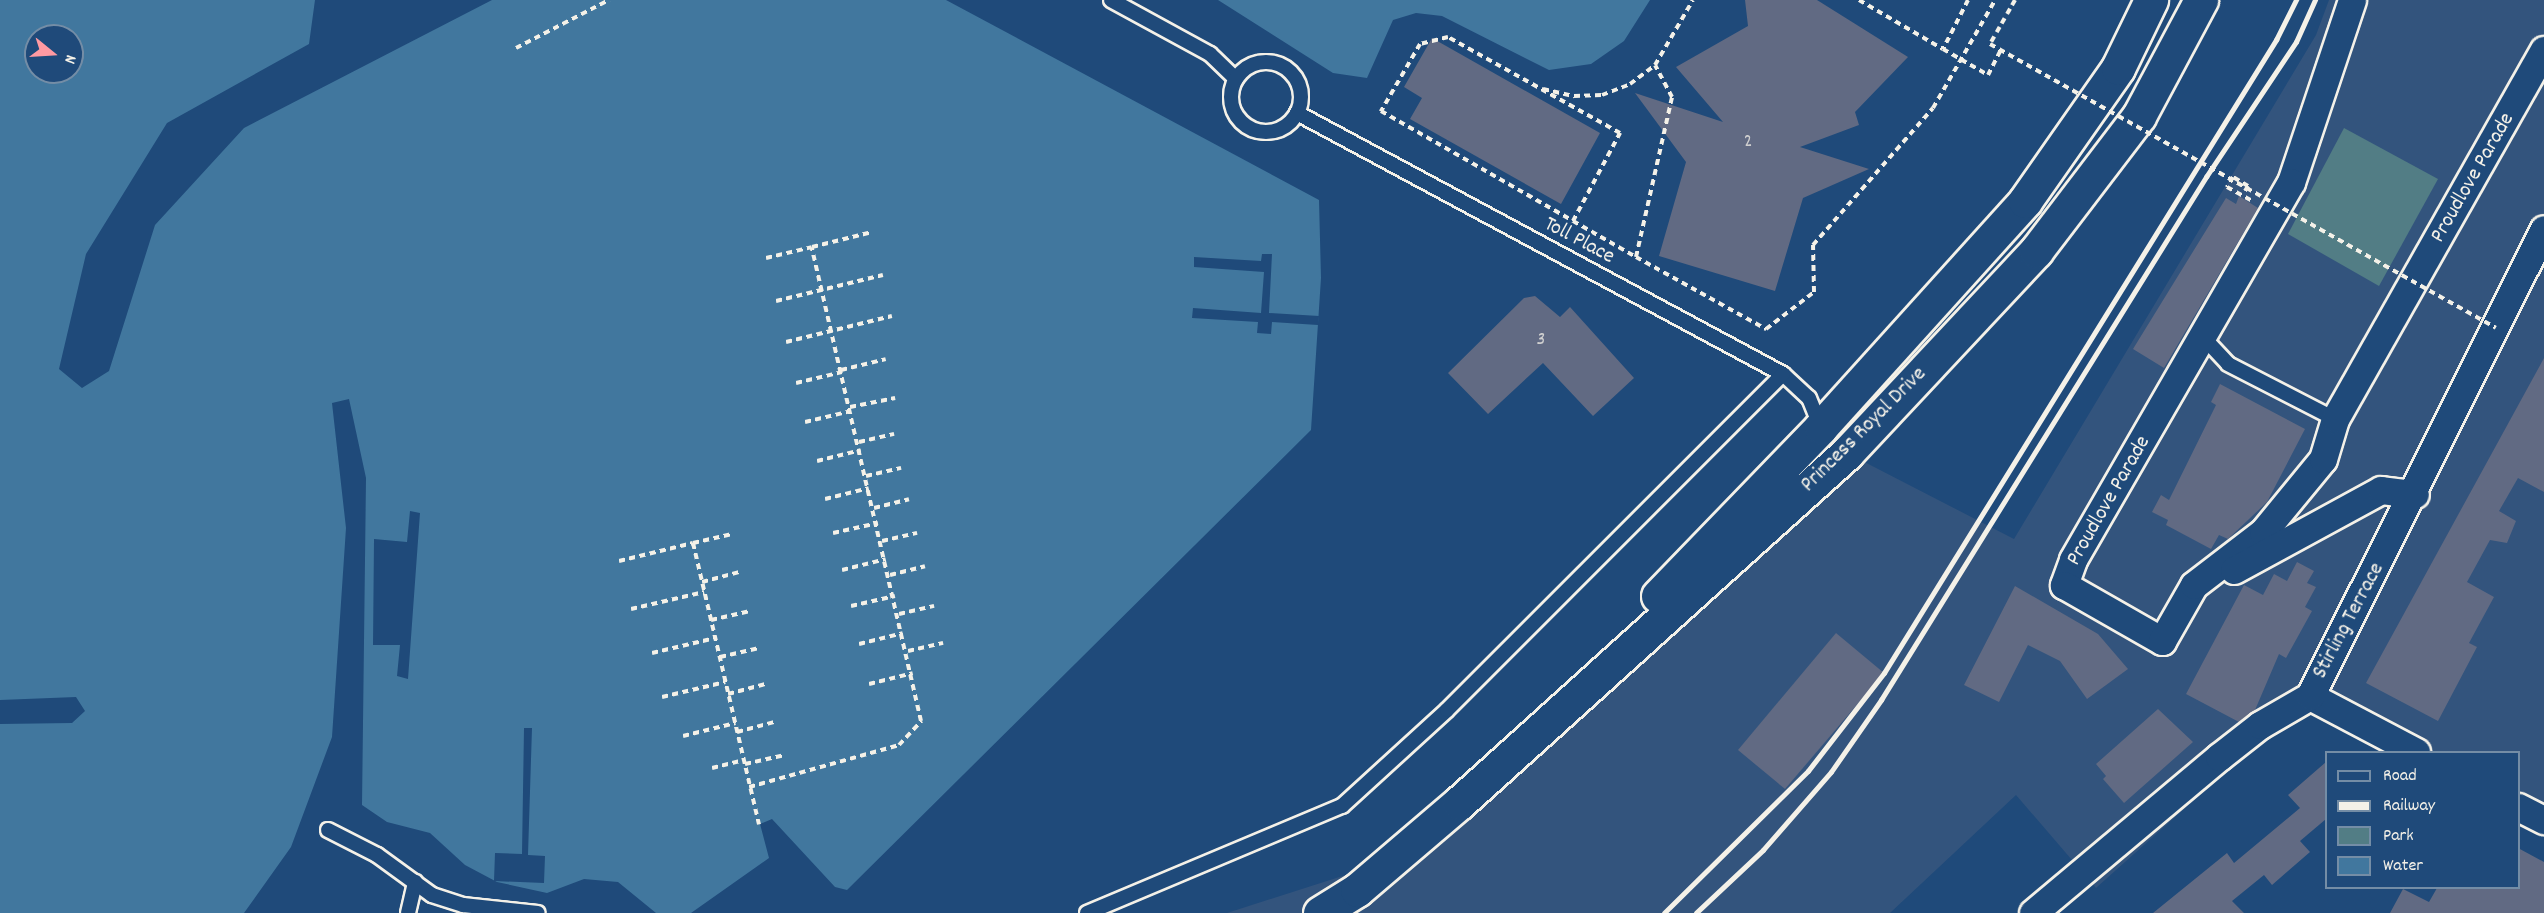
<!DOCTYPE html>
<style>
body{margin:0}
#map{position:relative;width:2544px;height:913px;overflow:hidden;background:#1f4a7a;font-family:Dekko,sans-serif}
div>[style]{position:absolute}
.built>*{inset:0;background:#33547d}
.green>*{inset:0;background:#527d85}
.water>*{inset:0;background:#41779e}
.pier>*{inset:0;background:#1f4a7a}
.building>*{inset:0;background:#616a83}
.path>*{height:4px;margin-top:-2px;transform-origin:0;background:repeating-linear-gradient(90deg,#f4f1e8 0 6px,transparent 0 10.5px)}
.roads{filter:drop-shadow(2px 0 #f4f1e8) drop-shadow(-2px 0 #f4f1e8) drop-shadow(0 2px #f4f1e8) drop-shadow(0 -2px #f4f1e8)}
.lane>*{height:14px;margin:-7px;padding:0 7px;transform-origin:7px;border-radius:7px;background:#1f4a7a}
.lane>.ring{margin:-7px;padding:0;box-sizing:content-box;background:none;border:14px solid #1f4a7a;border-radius:50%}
.street>*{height:27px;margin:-13.5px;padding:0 13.5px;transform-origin:13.5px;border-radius:13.5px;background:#1f4a7a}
.secondary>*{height:33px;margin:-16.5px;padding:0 16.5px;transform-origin:16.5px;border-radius:16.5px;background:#1f4a7a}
.rail>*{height:4.5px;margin:-2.25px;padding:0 2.25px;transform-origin:2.25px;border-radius:2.25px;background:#f4f1e8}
.path-bridge>*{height:4px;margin-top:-2px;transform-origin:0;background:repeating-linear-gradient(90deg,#f4f1e8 0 6px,transparent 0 10.5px)}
span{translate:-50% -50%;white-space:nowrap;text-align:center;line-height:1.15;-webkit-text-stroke:4.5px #1f4a7a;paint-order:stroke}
.number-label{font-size:20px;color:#cfcfcf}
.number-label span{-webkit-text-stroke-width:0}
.street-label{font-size:22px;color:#f4f1e8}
.legend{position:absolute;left:2325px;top:751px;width:195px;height:138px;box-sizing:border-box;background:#1f4a7a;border:2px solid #748da6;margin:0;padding:8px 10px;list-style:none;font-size:18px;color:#f4f1e8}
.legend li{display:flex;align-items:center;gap:12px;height:30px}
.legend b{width:30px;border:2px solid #748da6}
.north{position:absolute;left:24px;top:24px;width:60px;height:60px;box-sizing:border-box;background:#1f4a7a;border:2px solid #748da6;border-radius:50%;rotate:108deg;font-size:16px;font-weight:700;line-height:24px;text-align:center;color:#f4f1e8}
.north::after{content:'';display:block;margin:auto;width:21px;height:27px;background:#ff9aa2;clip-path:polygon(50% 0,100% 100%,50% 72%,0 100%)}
</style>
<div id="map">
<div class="built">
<div style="clip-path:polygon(2329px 0,2544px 0,2544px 820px,2519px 807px,2518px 752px,2416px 752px,2310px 696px,2096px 888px,2016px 795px,1890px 913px,1227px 913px,1358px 871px,1847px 453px,2014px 539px,2316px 35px)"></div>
</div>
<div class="green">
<div style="clip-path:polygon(2344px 128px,2438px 179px,2379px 286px,2288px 234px)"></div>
</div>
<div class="water">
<div style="clip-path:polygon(evenodd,0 0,315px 0,309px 44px,167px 123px,86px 254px,59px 369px,82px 388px,109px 371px,155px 225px,244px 128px,492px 0,946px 0,1319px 200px,1321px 278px,1311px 430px,847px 890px,835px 887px,772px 819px,760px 824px,769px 858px,691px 913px,656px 913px,618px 882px,584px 879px,547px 893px,497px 882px,465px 865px,430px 833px,387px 822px,362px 805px,366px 478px,349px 399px,332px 403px,346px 528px,332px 737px,291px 847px,244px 913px,0 913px,0 724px,72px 723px,85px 711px,76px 697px,0 700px,0 0,36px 36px,72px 36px,72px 72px,36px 72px,36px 36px)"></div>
<div style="clip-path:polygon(1218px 0,1650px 0,1624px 41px,1591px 64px,1549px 70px,1442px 16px,1416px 13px,1393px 20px,1367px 78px,1333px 73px)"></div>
</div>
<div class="pier">
<div style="clip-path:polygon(1262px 254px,1272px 254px,1269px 313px,1319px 316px,1318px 325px,1272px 322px,1271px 334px,1257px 333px,1258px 322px,1192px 318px,1193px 308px,1261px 313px,1264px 272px,1194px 267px,1194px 257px,1261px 261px)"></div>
<div style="clip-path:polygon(410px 511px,420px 513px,408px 679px,397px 676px,400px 645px,373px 645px,374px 539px,407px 542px)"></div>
<div style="clip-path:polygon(524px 728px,532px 728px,528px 855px,545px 856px,544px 883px,494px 881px,495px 853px,522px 854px)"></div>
</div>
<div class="building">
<div style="clip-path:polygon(1745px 0,1817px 0,1908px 57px,1855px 112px,1859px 125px,1800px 147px,1869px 169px,1803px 198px,1775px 291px,1659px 256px,1686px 162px,1635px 93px,1723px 122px,1676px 67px,1748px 26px)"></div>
<div style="clip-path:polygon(1432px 38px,1600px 133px,1561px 204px,1410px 119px,1422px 98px,1404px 87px)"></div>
<div style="clip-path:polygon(2239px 196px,2258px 208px,2164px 368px,2133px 349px,2226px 198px,2236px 204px)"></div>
<div style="clip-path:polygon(1535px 296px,1560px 317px,1570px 307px,1634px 378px,1593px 416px,1543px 363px,1488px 414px,1448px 373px,1524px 298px)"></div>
<div style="clip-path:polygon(2544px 358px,2544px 492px,2518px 478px,2499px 511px,2516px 521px,2507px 543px,2490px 540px,2467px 582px,2494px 597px,2469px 643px,2477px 647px,2438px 721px,2366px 683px)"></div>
<div style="clip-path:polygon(2220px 384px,2305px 429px,2267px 502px,2228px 539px,2219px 535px,2211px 549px,2166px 525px,2168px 520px,2152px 512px,2161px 495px,2169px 500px,2216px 405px,2211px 402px)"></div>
<div style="clip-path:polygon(2297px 562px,2314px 571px,2307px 583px,2316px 587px,2305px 607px,2312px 611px,2286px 658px,2279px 654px,2255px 710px,2239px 722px,2186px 694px,2244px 585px,2263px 595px,2274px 574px,2287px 581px)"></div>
<div style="clip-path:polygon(2015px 586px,2098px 634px,2128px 669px,2087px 699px,2060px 661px,2028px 645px,1999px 702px,1964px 685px)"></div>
<div style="clip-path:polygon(1836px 633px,1884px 673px,1785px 789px,1738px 750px)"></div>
<div style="clip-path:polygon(2158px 709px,2193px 742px,2124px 803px,2103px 779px,2106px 776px,2096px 764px)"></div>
<div style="clip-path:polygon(2326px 762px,2326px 819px,2300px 841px,2310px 852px,2272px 885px,2264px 875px,2232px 901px,2244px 913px,2153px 913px,2227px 853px,2234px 863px,2300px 808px,2288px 795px)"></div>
<div style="clip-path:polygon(2518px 848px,2544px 862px,2544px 913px,2390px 913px,2403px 889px,2429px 902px,2437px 888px,2518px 888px)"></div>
</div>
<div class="path">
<div style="left:1859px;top:0;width:97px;rotate:30.3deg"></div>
<div style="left:1968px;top:0;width:55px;rotate:117deg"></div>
<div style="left:1943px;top:49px;width:52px;rotate:30deg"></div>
<div style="left:1988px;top:75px;width:28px;rotate:-63deg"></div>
<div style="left:516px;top:48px;width:105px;rotate:-27.3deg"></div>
<div style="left:1543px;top:89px;width:32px;rotate:13deg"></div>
<div style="left:1574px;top:96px;width:28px;rotate:-2deg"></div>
<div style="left:1602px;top:95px;width:30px;rotate:-21deg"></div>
<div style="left:1630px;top:84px;width:31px;rotate:-37deg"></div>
<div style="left:1655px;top:65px;width:75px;rotate:-59.7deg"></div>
<div style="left:2245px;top:191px;width:6px;rotate:-59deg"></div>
<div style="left:2248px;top:186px;width:17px;rotate:-149deg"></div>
<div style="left:2233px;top:177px;width:12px;rotate:121deg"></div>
<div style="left:2227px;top:187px;width:31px;rotate:29deg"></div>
<div style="left:1573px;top:221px;width:100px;rotate:-61.9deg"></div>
<div style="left:1620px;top:133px;width:197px;rotate:-150.8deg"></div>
<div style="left:1448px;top:37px;width:29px;rotate:166deg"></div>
<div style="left:1420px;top:44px;width:78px;rotate:120.2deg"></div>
<div style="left:1381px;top:111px;width:221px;rotate:29.8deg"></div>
<div style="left:1573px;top:221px;width:73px;rotate:29.7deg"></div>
<div style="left:1636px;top:257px;width:149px;rotate:29deg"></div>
<div style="left:1766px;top:329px;width:61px;rotate:-37.6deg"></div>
<div style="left:1814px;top:292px;width:47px;rotate:-91.2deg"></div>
<div style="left:1813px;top:245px;width:182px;rotate:-48.8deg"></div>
<div style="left:1933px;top:108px;width:125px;rotate:-60.1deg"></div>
<div style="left:1636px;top:257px;width:164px;rotate:-77.3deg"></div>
<div style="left:1672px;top:97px;width:36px;rotate:-118deg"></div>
<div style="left:766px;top:258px;width:47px;rotate:-13.4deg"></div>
<div style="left:776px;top:301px;width:110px;rotate:-13.7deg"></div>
<div style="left:786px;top:342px;width:109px;rotate:-13.8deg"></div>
<div style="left:841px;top:370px;width:46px;rotate:-13.7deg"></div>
<div style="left:796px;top:383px;width:47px;rotate:-13.4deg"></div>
<div style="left:850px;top:407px;width:46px;rotate:-11.3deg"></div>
<div style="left:805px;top:422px;width:47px;rotate:-13.4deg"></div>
<div style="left:859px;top:442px;width:36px;rotate:-13deg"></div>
<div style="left:817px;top:461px;width:45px;rotate:-14deg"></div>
<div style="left:866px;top:476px;width:36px;rotate:-13deg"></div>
<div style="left:825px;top:499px;width:45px;rotate:-14deg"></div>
<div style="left:874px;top:508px;width:36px;rotate:-14deg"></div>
<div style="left:833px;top:533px;width:46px;rotate:-12.5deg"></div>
<div style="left:882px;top:541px;width:36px;rotate:-13deg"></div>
<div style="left:693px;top:543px;width:39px;rotate:-13deg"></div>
<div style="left:619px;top:561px;width:76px;rotate:-13.7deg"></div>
<div style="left:693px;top:543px;width:289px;rotate:76.8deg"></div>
<div style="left:842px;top:570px;width:45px;rotate:-14deg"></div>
<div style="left:890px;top:575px;width:36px;rotate:-14deg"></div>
<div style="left:702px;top:582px;width:39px;rotate:-15deg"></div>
<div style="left:851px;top:606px;width:45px;rotate:-12.8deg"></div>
<div style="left:631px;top:609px;width:75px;rotate:-13.1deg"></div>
<div style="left:899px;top:614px;width:36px;rotate:-13deg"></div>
<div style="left:711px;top:620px;width:39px;rotate:-13deg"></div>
<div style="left:859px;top:644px;width:45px;rotate:-14deg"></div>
<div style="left:908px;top:651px;width:36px;rotate:-13deg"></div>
<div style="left:652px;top:653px;width:65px;rotate:-13.4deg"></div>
<div style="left:720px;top:657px;width:39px;rotate:-13deg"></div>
<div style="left:869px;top:684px;width:45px;rotate:-14deg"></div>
<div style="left:728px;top:694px;width:39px;rotate:-15deg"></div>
<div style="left:662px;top:697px;width:65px;rotate:-13.4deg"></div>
<div style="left:737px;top:732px;width:39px;rotate:-15deg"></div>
<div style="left:683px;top:736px;width:54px;rotate:-14deg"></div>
<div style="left:745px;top:764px;width:41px;rotate:-12.7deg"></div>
<div style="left:712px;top:768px;width:33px;rotate:-14deg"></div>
<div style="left:749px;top:787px;width:156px;rotate:-15.6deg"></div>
<div style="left:899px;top:745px;width:33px;rotate:-47deg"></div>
<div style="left:921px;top:721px;width:486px;rotate:-103deg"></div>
<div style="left:812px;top:247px;width:62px;rotate:-14deg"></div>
</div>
<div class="roads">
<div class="lane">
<div style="left:1111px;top:0;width:113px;rotate:28.6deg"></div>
<div style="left:1210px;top:54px;width:36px;rotate:44deg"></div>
<div class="ring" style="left:1231px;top:62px;width:56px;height:56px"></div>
<div style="left:1297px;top:113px;width:552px;rotate:28.24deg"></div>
<div style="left:1783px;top:374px;width:35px;rotate:43deg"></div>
<div style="left:1809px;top:398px;width:29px;rotate:68deg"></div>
<div style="left:2204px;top:338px;width:35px;rotate:47deg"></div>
<div style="left:2228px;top:364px;width:120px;rotate:27.2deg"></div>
<div style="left:328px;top:830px;width:55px;rotate:27deg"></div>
<div style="left:377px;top:855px;width:68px;rotate:36deg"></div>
<div style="left:432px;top:895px;width:33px;rotate:18deg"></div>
<div style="left:463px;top:905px;width:75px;rotate:6.1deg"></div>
<div style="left:408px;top:913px;width:32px;rotate:-77deg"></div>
<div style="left:1087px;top:913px;width:277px;rotate:-22.8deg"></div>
<div style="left:1342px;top:806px;width:142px;rotate:-42.4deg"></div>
<div style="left:1447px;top:710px;width:475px;rotate:-45deg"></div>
</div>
<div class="street">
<div style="left:2352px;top:0;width:192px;rotate:108.5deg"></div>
<div style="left:2291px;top:182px;width:436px;rotate:120deg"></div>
<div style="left:2073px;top:560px;width:27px;rotate:110deg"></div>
<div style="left:2064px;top:585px;width:113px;rotate:29.7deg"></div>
<div style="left:2162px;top:641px;width:64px;rotate:-60.3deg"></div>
<div style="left:2194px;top:585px;width:87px;rotate:-37.5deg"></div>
<div style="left:2263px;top:532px;width:94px;rotate:-50.6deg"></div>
<div style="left:2323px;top:459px;width:42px;rotate:-73.3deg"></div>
<div style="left:2335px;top:419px;width:424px;rotate:-60.5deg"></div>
<div style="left:2234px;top:570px;width:167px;rotate:-28.6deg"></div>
<div style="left:2381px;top:490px;width:34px;rotate:7deg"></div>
<div style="left:2310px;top:696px;width:120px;rotate:27.8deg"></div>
<div style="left:2518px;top:807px;width:29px;rotate:27deg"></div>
<div style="left:2033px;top:913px;width:243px;rotate:-40deg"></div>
<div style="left:2219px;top:757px;width:52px;rotate:-38deg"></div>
<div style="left:2260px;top:725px;width:58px;rotate:-30.1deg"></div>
<div style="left:2310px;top:696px;width:522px;rotate:-63.39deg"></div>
</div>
<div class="secondary">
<div style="left:1658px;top:596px;width:235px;rotate:-46deg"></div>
<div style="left:1821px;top:427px;width:304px;rotate:-47.9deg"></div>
<div style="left:2025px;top:201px;width:162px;rotate:-55deg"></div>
<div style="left:2118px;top:68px;width:76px;rotate:-64.1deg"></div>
<div style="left:1320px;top:913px;width:44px;rotate:-31.9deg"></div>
<div style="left:1357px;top:890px;width:134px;rotate:-40.5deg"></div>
<div style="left:1459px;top:803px;width:523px;rotate:-42.05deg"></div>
<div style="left:1847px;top:453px;width:277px;rotate:-46.9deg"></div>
<div style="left:2036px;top:251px;width:170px;rotate:-52.7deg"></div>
<div style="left:2139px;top:116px;width:132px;rotate:-61.9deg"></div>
</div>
</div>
<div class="rail">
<div style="left:1664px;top:913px;width:202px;rotate:-44.6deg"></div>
<div style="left:1808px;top:771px;width:124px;rotate:-52.2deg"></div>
<div style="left:1884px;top:673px;width:745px;rotate:-58.23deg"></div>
<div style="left:2276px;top:40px;width:45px;rotate:-63.4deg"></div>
<div style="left:1696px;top:913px;width:92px;rotate:-43.2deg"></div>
<div style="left:1763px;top:850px;width:103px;rotate:-48.9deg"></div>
<div style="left:1831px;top:772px;width:88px;rotate:-55.2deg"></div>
<div style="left:1881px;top:700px;width:616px;rotate:-58.14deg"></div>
<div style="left:2206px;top:177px;width:162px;rotate:-56.3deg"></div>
<div style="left:2296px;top:42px;width:46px;rotate:-65.7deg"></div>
</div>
<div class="path-bridge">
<div style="left:2015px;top:0;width:51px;rotate:119.6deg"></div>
<div style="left:1990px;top:44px;width:580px;rotate:29.3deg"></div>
</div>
<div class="number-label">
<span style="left:1748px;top:142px">2</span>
<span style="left:1541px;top:340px">3</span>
</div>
<div class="street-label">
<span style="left:2473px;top:178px;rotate:-60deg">Proudlove Parade</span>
<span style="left:1579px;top:241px;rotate:28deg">Toll Place</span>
<span style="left:1864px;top:430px;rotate:-45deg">Princess Royal Drive</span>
<span style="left:2109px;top:501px;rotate:-60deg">Proudlove Parade</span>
<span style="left:2349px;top:621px;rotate:-62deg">Stirling Terrace</span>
</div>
<ul class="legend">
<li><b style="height:8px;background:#1f4a7a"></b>Road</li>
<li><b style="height:8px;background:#f4f1e8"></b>Railway</li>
<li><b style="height:16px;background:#527d85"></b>Park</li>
<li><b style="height:16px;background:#41779e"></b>Water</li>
</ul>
<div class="north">N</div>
</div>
